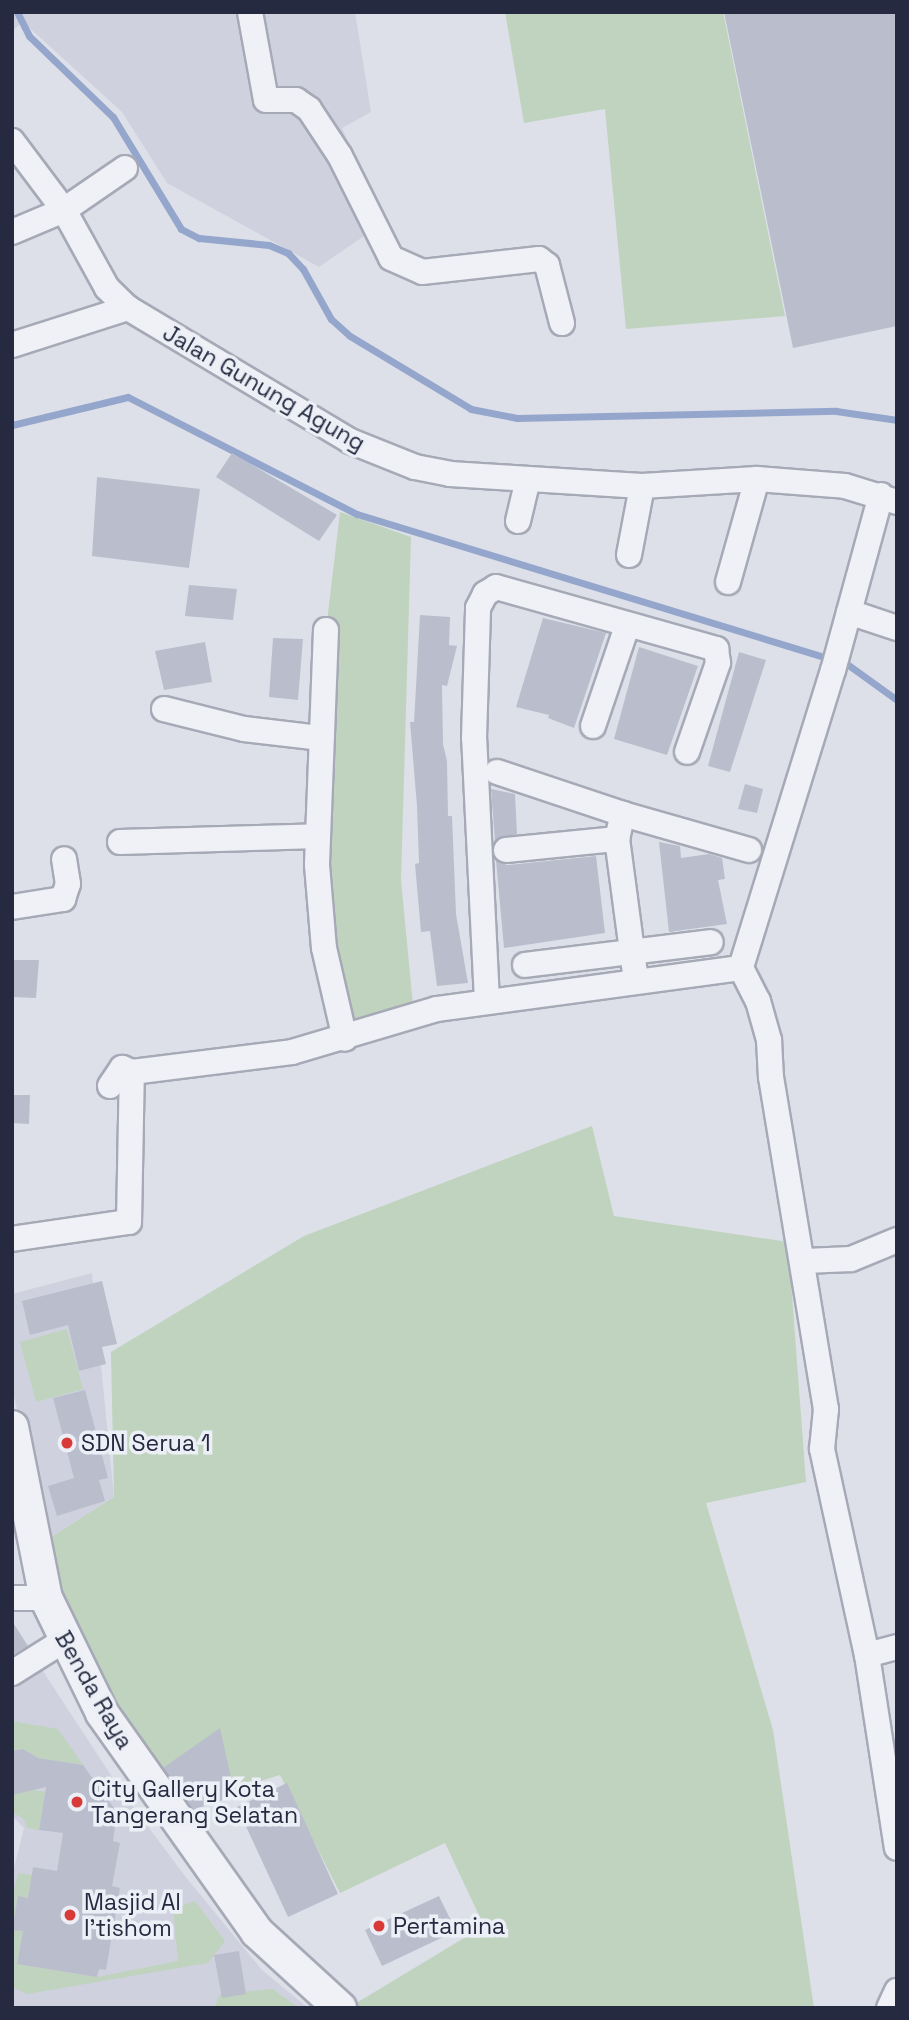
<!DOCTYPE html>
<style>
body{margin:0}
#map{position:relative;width:909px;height:2020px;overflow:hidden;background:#dde0e8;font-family:"Space Grotesk",sans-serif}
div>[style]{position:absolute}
.built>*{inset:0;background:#cfd2de}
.green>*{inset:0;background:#bfd3be}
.stream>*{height:7px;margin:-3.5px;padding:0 3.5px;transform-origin:3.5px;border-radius:3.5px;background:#95a6cc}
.building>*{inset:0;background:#babecc}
.roads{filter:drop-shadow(2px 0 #a6a9b6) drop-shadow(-2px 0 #a6a9b6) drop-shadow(0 2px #a6a9b6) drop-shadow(0 -2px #a6a9b6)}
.minor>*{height:24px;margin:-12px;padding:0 12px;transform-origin:12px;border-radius:12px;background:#f0f1f6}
.tertiary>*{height:32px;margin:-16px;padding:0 16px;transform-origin:16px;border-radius:16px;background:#f0f1f6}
.dots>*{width:19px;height:19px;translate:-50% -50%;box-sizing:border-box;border:4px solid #edeff6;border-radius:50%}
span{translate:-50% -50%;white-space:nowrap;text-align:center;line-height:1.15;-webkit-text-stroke:7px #edeff6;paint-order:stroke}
.street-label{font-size:23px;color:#252a40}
.poi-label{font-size:23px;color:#252a40}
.left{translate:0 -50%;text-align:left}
.frame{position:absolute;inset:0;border:14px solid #252a40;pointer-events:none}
</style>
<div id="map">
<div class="built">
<div style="clip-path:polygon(12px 12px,355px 12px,371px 112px,342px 128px,383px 223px,319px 267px,167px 183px,122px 112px,23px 22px,12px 31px)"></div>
<div style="clip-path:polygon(92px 1273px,114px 1497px,48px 1539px,12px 1388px,12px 1294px)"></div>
<div style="clip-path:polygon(37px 1662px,120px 1789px,185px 1876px,262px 1970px,308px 2008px,12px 2008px,12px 1876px,24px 1828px,12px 1816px,12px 1679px)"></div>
</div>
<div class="green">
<div style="clip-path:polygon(505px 12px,723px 12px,785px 316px,626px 329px,605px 109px,524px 123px)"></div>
<div style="clip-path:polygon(340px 512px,411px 537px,401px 880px,414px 1016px,345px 1039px,324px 948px,326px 630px)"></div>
<div style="clip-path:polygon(592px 1126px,614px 1216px,788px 1242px,806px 1482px,706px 1503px,773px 1730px,814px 2008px,348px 2008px,484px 1926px,445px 1843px,340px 1893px,280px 1775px,177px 1807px,98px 1692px,57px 1597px,48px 1539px,114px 1497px,111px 1352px,304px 1236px)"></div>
<div style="clip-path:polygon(67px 1329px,83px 1389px,36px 1402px,20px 1342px)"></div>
<div style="clip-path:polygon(12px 1721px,58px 1729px,83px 1765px,38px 1758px,23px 1749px,12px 1751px)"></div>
<div style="clip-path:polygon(33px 1790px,45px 1792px,39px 1830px,27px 1828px,24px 1819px,12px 1812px,12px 1793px)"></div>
<div style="clip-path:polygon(18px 1873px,32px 1875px,28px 1898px,18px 1896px,12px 1929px,23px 1931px,18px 1964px,97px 1977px,178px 1961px,173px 1909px,195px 1901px,225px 1941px,208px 1963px,27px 1994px,12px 1987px,12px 1898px)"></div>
<div style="clip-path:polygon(273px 1989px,299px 2008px,214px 2008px,220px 1994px)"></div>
</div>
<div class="stream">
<div style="left:17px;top:12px;width:27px;rotate:63deg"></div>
<div style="left:29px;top:36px;width:117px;rotate:44deg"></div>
<div style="left:113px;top:117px;width:131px;rotate:58.7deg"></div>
<div style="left:181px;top:229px;width:20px;rotate:27deg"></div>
<div style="left:199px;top:238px;width:70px;rotate:5.7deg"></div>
<div style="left:269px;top:245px;width:21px;rotate:23deg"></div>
<div style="left:288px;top:253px;width:22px;rotate:47deg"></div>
<div style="left:303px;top:269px;width:57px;rotate:60.8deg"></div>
<div style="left:331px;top:319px;width:25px;rotate:42deg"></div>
<div style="left:350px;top:336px;width:141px;rotate:31.1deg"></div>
<div style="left:471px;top:409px;width:47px;rotate:11.1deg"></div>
<div style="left:517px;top:418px;width:319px;rotate:-1.3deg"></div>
<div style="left:836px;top:411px;width:62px;rotate:8.4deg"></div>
<div style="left:12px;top:425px;width:119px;rotate:-13.6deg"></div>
<div style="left:128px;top:397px;width:257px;rotate:27.1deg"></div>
<div style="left:357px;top:514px;width:512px;rotate:17.02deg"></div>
<div style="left:847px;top:664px;width:62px;rotate:35.8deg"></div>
</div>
<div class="building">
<div style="clip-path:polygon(724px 12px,897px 12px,897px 326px,793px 348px)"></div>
<div style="clip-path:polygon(232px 453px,337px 515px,319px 541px,216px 477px)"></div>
<div style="clip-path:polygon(97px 477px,200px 489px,189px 568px,92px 556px)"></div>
<div style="clip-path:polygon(189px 585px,237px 589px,233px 620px,185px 616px)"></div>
<div style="clip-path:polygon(420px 615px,450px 617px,449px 645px,457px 646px,447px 686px,442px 685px,443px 744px,447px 761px,448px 816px,452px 816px,456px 914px,468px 983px,437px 986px,430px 931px,421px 932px,415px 864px,419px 863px,417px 806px,410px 722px,414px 722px)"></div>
<div style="clip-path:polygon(543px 618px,606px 633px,574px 728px,548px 718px,549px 715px,516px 707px)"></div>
<div style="clip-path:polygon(273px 638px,303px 639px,298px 700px,269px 697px)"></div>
<div style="clip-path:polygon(205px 642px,212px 682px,164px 690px,155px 651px)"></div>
<div style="clip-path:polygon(639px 647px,698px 666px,667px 755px,614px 739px)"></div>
<div style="clip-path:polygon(739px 652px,766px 660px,730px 772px,708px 766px)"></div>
<div style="clip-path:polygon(745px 784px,763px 789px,757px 813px,738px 809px)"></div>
<div style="clip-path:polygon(491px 789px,515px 794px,517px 834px,495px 841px)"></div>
<div style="clip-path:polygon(659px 842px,680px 846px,681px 858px,709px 854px,722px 858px,725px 879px,718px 880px,727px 924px,669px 932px)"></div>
<div style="clip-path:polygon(596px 856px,605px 933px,504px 948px,496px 860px,507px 865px)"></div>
<div style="clip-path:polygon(12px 960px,39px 960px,36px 998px,12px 997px)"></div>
<div style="clip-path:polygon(12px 1095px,30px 1095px,29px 1124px,12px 1123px)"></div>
<div style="clip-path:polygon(102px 1281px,117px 1344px,102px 1347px,106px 1364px,79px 1371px,68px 1325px,30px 1335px,22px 1301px)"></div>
<div style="clip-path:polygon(85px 1390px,108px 1478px,99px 1480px,105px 1501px,57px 1516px,48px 1486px,74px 1478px,53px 1398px)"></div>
<div style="clip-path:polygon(12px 1621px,28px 1646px,12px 1655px)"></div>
<div style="clip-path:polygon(220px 1728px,235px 1796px,193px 1810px,163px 1768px)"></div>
<div style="clip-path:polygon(23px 1749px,38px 1758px,83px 1765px,117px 1812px,113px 1841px,120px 1843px,112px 1886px,120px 1888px,106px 1970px,99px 1969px,97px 1977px,17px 1964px,23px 1931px,12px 1930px,18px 1896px,28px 1898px,33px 1867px,57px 1871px,63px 1833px,39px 1830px,46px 1787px,12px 1795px,12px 1751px)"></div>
<div style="clip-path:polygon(287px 1783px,338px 1894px,288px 1917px,237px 1807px)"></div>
<div style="clip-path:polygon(439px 1896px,456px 1931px,382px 1966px,365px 1930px)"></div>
<div style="clip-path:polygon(239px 1951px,246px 1994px,222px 1998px,214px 1955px)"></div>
</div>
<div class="roads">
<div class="minor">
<div style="left:250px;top:12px;width:89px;rotate:79.7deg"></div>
<div style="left:266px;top:100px;width:30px"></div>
<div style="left:296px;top:100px;width:16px;rotate:35deg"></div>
<div style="left:309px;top:109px;width:56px;rotate:56.6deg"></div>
<div style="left:340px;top:156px;width:114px;rotate:63.4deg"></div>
<div style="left:391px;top:258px;width:34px;rotate:24deg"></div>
<div style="left:422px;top:272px;width:118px;rotate:-6.3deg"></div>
<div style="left:539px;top:259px;width:10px;rotate:37deg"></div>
<div style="left:547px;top:265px;width:60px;rotate:75.5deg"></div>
<div style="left:12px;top:141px;width:86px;rotate:53deg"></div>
<div style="left:64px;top:210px;width:89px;rotate:61.1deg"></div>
<div style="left:107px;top:288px;width:29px;rotate:44deg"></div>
<div style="left:128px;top:308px;width:259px;rotate:30.9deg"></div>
<div style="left:350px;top:441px;width:70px;rotate:21.8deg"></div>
<div style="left:415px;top:467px;width:36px;rotate:11deg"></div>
<div style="left:450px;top:474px;width:192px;rotate:3.6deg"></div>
<div style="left:642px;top:486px;width:115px;rotate:-3.5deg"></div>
<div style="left:757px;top:479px;width:88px;rotate:4.5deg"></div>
<div style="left:845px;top:486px;width:54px;rotate:17.1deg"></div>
<div style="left:12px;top:232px;width:56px;rotate:-22.9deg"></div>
<div style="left:64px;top:210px;width:74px;rotate:-34.5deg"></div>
<div style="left:12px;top:345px;width:122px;rotate:-17.7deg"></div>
<div style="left:881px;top:495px;width:181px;rotate:105.3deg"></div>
<div style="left:833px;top:670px;width:312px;rotate:107.2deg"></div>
<div style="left:741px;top:968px;width:37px;rotate:63deg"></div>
<div style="left:758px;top:1001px;width:41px;rotate:74.2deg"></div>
<div style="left:769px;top:1040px;width:37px;rotate:87deg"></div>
<div style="left:771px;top:1077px;width:337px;rotate:80.6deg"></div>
<div style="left:826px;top:1409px;width:40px;rotate:95.7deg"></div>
<div style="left:822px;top:1449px;width:211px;rotate:77.7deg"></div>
<div style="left:867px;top:1655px;width:195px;rotate:81.2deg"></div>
<div style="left:518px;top:521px;width:43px;rotate:-76.6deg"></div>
<div style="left:629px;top:555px;width:70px;rotate:-79.3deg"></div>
<div style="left:728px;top:582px;width:107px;rotate:-74.3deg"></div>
<div style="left:849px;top:612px;width:51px;rotate:18.4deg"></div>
<div style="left:326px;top:630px;width:235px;rotate:92.2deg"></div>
<div style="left:317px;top:865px;width:83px;rotate:85.2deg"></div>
<div style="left:324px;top:948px;width:93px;rotate:77deg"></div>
<div style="left:164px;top:709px;width:82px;rotate:14deg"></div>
<div style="left:244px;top:729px;width:78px;rotate:6.7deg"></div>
<div style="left:593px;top:726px;width:106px;rotate:-71.2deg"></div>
<div style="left:497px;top:772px;width:133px;rotate:18.4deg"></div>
<div style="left:120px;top:842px;width:198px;rotate:-1.7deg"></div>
<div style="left:506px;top:850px;width:112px;rotate:-5.7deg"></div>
<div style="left:12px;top:907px;width:52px;rotate:-8.9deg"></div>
<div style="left:63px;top:899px;width:16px;rotate:-72deg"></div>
<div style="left:68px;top:884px;width:25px;rotate:-99deg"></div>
<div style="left:525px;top:965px;width:187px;rotate:-7deg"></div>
<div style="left:636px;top:981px;width:143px;rotate:-97.6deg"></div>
<div style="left:617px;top:839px;width:26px;rotate:-77deg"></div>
<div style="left:623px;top:814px;width:131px;rotate:15.9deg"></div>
<div style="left:487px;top:1001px;width:263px;rotate:-92.8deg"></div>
<div style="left:474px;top:738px;width:130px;rotate:-88.2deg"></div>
<div style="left:478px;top:608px;width:16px;rotate:-63deg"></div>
<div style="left:485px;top:594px;width:13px;rotate:-32deg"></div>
<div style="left:496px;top:587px;width:229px;rotate:15.7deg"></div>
<div style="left:716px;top:649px;width:14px;rotate:82deg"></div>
<div style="left:718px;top:663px;width:94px;rotate:109.2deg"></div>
<div style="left:110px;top:1086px;width:22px;rotate:-56deg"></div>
<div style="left:122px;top:1068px;width:11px;rotate:22deg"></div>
<div style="left:12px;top:1239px;width:118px;rotate:-8.3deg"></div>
<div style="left:129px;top:1222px;width:150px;rotate:-88.9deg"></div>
<div style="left:132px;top:1072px;width:161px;rotate:-7.1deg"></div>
<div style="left:292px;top:1052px;width:151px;rotate:-16.5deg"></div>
<div style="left:437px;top:1009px;width:307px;rotate:-7.7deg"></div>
<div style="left:805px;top:1261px;width:46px;rotate:-2.5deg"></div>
<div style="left:851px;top:1259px;width:50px;rotate:-22.4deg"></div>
<div style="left:12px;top:1598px;width:34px"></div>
<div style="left:867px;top:1655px;width:31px;rotate:-15deg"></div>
<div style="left:12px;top:1673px;width:60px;rotate:-32.1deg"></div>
<div style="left:889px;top:2008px;width:19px;rotate:-65deg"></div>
</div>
<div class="tertiary">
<div style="left:12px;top:1427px;width:174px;rotate:78.8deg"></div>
<div style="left:46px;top:1598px;width:128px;rotate:64deg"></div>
<div style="left:102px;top:1713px;width:268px;rotate:54.7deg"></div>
<div style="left:257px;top:1932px;width:113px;rotate:42.5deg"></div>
</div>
</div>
<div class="dots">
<div style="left:67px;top:1443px;background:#d83b37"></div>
<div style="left:77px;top:1802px;background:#d83b37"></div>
<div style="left:70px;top:1915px;background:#d83b37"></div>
<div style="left:379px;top:1926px;background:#d83b37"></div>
</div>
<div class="street-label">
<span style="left:264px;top:388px;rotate:30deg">Jalan Gunung Agung</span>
<span style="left:94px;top:1690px;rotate:60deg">Benda Raya</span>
</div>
<div class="poi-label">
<span class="left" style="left:81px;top:1443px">SDN Serua 1</span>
<span class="left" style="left:91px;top:1802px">City Gallery Kota<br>Tangerang Selatan</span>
<span class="left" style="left:84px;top:1915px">Masjid Al<br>I'tishom</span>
<span class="left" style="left:393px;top:1926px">Pertamina</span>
</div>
<div class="frame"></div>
</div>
